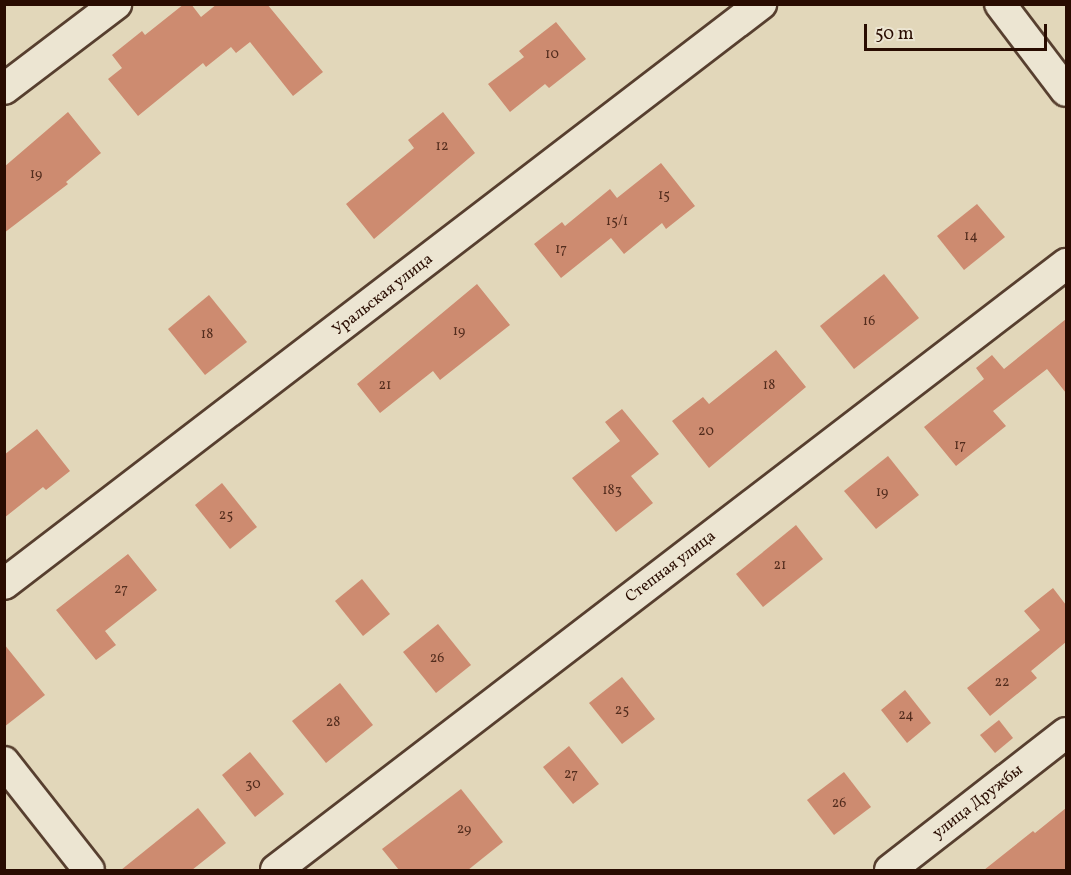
<!DOCTYPE html>
<meta charset="utf-8">
<style>
body{margin:0}
#map{position:relative;width:1071px;height:875px;overflow:hidden;background:#e2d7ba;font-family:Vollkorn,serif}
div>[style]{position:absolute}
.building>*{inset:0;background:#cd8b70}
.roads{filter:drop-shadow(2px 0 #573f2f) drop-shadow(-2px 0 #573f2f) drop-shadow(0 2px #573f2f) drop-shadow(0 -2px #573f2f)}
.minor>*{height:30px;margin:-15px;padding:0 15px;transform-origin:15px;border-radius:15px;background:#ece5d2}
span{translate:-50% -50%;white-space:nowrap;text-align:center;line-height:1.15;-webkit-text-stroke:4.5px #ece5d2;paint-order:stroke}
.number-label{font-size:14px;color:#522c1d}
.number-label span{-webkit-text-stroke-width:0}
.street-label{font-size:16px;color:#290c01}
.frame{position:absolute;inset:0;border:6px solid #290c01;pointer-events:none}
.scale{position:absolute;left:864px;top:24px;width:183px;height:27px;box-sizing:border-box;border:3px solid #290c01;border-top:0;padding-left:8px;font-size:18px;line-height:21px;white-space:nowrap;color:#290c01;-webkit-text-stroke:4px #ece5d2;paint-order:stroke}
</style>
<div id="map">
<div class="building">
<div style="clip-path:polygon(184px 4px,191px 4px,201px 17px,217px 4px,267px 4px,323px 72px,293px 96px,250px 42px,236px 53px,231px 47px,206px 67px,203px 63px,138px 116px,108px 79px,122px 68px,112px 55px,142px 31px,145px 35px)"></div>
<div style="clip-path:polygon(556px 22px,586px 59px,549px 88px,545px 84px,510px 112px,488px 84px,524px 57px,519px 51px)"></div>
<div style="clip-path:polygon(68px 112px,101px 153px,66px 182px,68px 184px,4px 233px,4px 167px)"></div>
<div style="clip-path:polygon(443px 112px,475px 153px,374px 239px,346px 204px,414px 148px,408px 140px)"></div>
<div style="clip-path:polygon(661px 163px,695px 206px,666px 229px,662px 223px,624px 254px,611px 238px,561px 278px,534px 244px,562px 222px,565px 226px,610px 189px,617px 198px)"></div>
<div style="clip-path:polygon(977px 204px,1005px 237px,964px 270px,937px 236px)"></div>
<div style="clip-path:polygon(884px 274px,919px 318px,854px 369px,820px 326px)"></div>
<div style="clip-path:polygon(477px 284px,510px 325px,440px 380px,433px 371px,380px 413px,357px 384px)"></div>
<div style="clip-path:polygon(209px 295px,247px 342px,205px 375px,168px 329px)"></div>
<div style="clip-path:polygon(1066px 319px,1066px 393px,1047px 369px,993px 411px,1006px 426px,956px 466px,924px 427px,984px 379px,976px 368px,992px 355px,1004px 369px)"></div>
<div style="clip-path:polygon(776px 350px,806px 387px,709px 468px,672px 421px,703px 397px,709px 404px)"></div>
<div style="clip-path:polygon(622px 409px,659px 454px,631px 476px,653px 503px,616px 532px,572px 478px,620px 441px,605px 422px)"></div>
<div style="clip-path:polygon(37px 429px,70px 471px,46px 490px,43px 487px,4px 518px,4px 455px)"></div>
<div style="clip-path:polygon(888px 456px,919px 495px,876px 529px,844px 491px)"></div>
<div style="clip-path:polygon(222px 483px,257px 527px,230px 549px,195px 505px)"></div>
<div style="clip-path:polygon(796px 525px,823px 559px,763px 607px,736px 574px)"></div>
<div style="clip-path:polygon(128px 554px,157px 590px,105px 631px,116px 645px,96px 660px,56px 610px)"></div>
<div style="clip-path:polygon(362px 579px,390px 614px,363px 636px,335px 601px)"></div>
<div style="clip-path:polygon(1053px 588px,1066px 605px,1066px 642px,1031px 671px,1037px 678px,990px 716px,967px 688px,1040px 630px,1024px 611px)"></div>
<div style="clip-path:polygon(438px 624px,471px 665px,436px 693px,403px 652px)"></div>
<div style="clip-path:polygon(4px 644px,45px 695px,4px 727px)"></div>
<div style="clip-path:polygon(622px 677px,655px 719px,622px 744px,589px 703px)"></div>
<div style="clip-path:polygon(340px 683px,373px 725px,326px 763px,292px 721px)"></div>
<div style="clip-path:polygon(905px 690px,931px 723px,907px 743px,881px 710px)"></div>
<div style="clip-path:polygon(999px 720px,1013px 738px,995px 753px,980px 735px)"></div>
<div style="clip-path:polygon(569px 746px,599px 784px,573px 804px,543px 767px)"></div>
<div style="clip-path:polygon(250px 752px,284px 794px,255px 817px,222px 775px)"></div>
<div style="clip-path:polygon(844px 772px,871px 807px,834px 835px,807px 800px)"></div>
<div style="clip-path:polygon(461px 789px,503px 842px,468px 870px,399px 870px,382px 849px)"></div>
<div style="clip-path:polygon(198px 808px,226px 843px,192px 870px,121px 870px)"></div>
<div style="clip-path:polygon(1066px 808px,1066px 870px,984px 870px,1033px 831px,1035px 833px)"></div>
</div>
<div class="roads">
<div class="minor">
<div style="left:1000px;top:4px;width:109px;rotate:52.8deg"></div>
<div style="left:4px;top:89px;width:141px;rotate:-37.2deg"></div>
<div style="left:4px;top:584px;width:954px;rotate:-37.46deg"></div>
<div style="left:4px;top:762px;width:137px;rotate:51.8deg"></div>
<div style="left:276px;top:870px;width:996px;rotate:-37.49deg"></div>
<div style="left:890px;top:870px;width:223px;rotate:-37.9deg"></div>
</div>
</div>
<div class="number-label">
<span style="left:552px;top:55px">10</span>
<span style="left:442px;top:147px">12</span>
<span style="left:36px;top:175px">19</span>
<span style="left:664px;top:196px">15</span>
<span style="left:617px;top:222px">15/1</span>
<span style="left:971px;top:237px">14</span>
<span style="left:561px;top:250px">17</span>
<span style="left:869px;top:322px">16</span>
<span style="left:459px;top:332px">19</span>
<span style="left:207px;top:335px">18</span>
<span style="left:385px;top:386px">21</span>
<span style="left:769px;top:386px">18</span>
<span style="left:706px;top:432px">20</span>
<span style="left:960px;top:446px">17</span>
<span style="left:612px;top:491px">183</span>
<span style="left:882px;top:493px">19</span>
<span style="left:226px;top:516px">25</span>
<span style="left:780px;top:566px">21</span>
<span style="left:121px;top:590px">27</span>
<span style="left:437px;top:659px">26</span>
<span style="left:1002px;top:683px">22</span>
<span style="left:622px;top:711px">25</span>
<span style="left:906px;top:716px">24</span>
<span style="left:333px;top:723px">28</span>
<span style="left:571px;top:775px">27</span>
<span style="left:253px;top:785px">30</span>
<span style="left:839px;top:804px">26</span>
<span style="left:464px;top:830px">29</span>
</div>
<div class="street-label">
<span style="left:383px;top:295px;rotate:-38deg">Уральская улица</span>
<span style="left:671px;top:567px;rotate:-37deg">Степная улица</span>
<span style="left:978px;top:802px;rotate:-38deg">улица Дружбы</span>
</div>
<div class="frame"></div>
<div class="scale">50 m</div>
</div>
